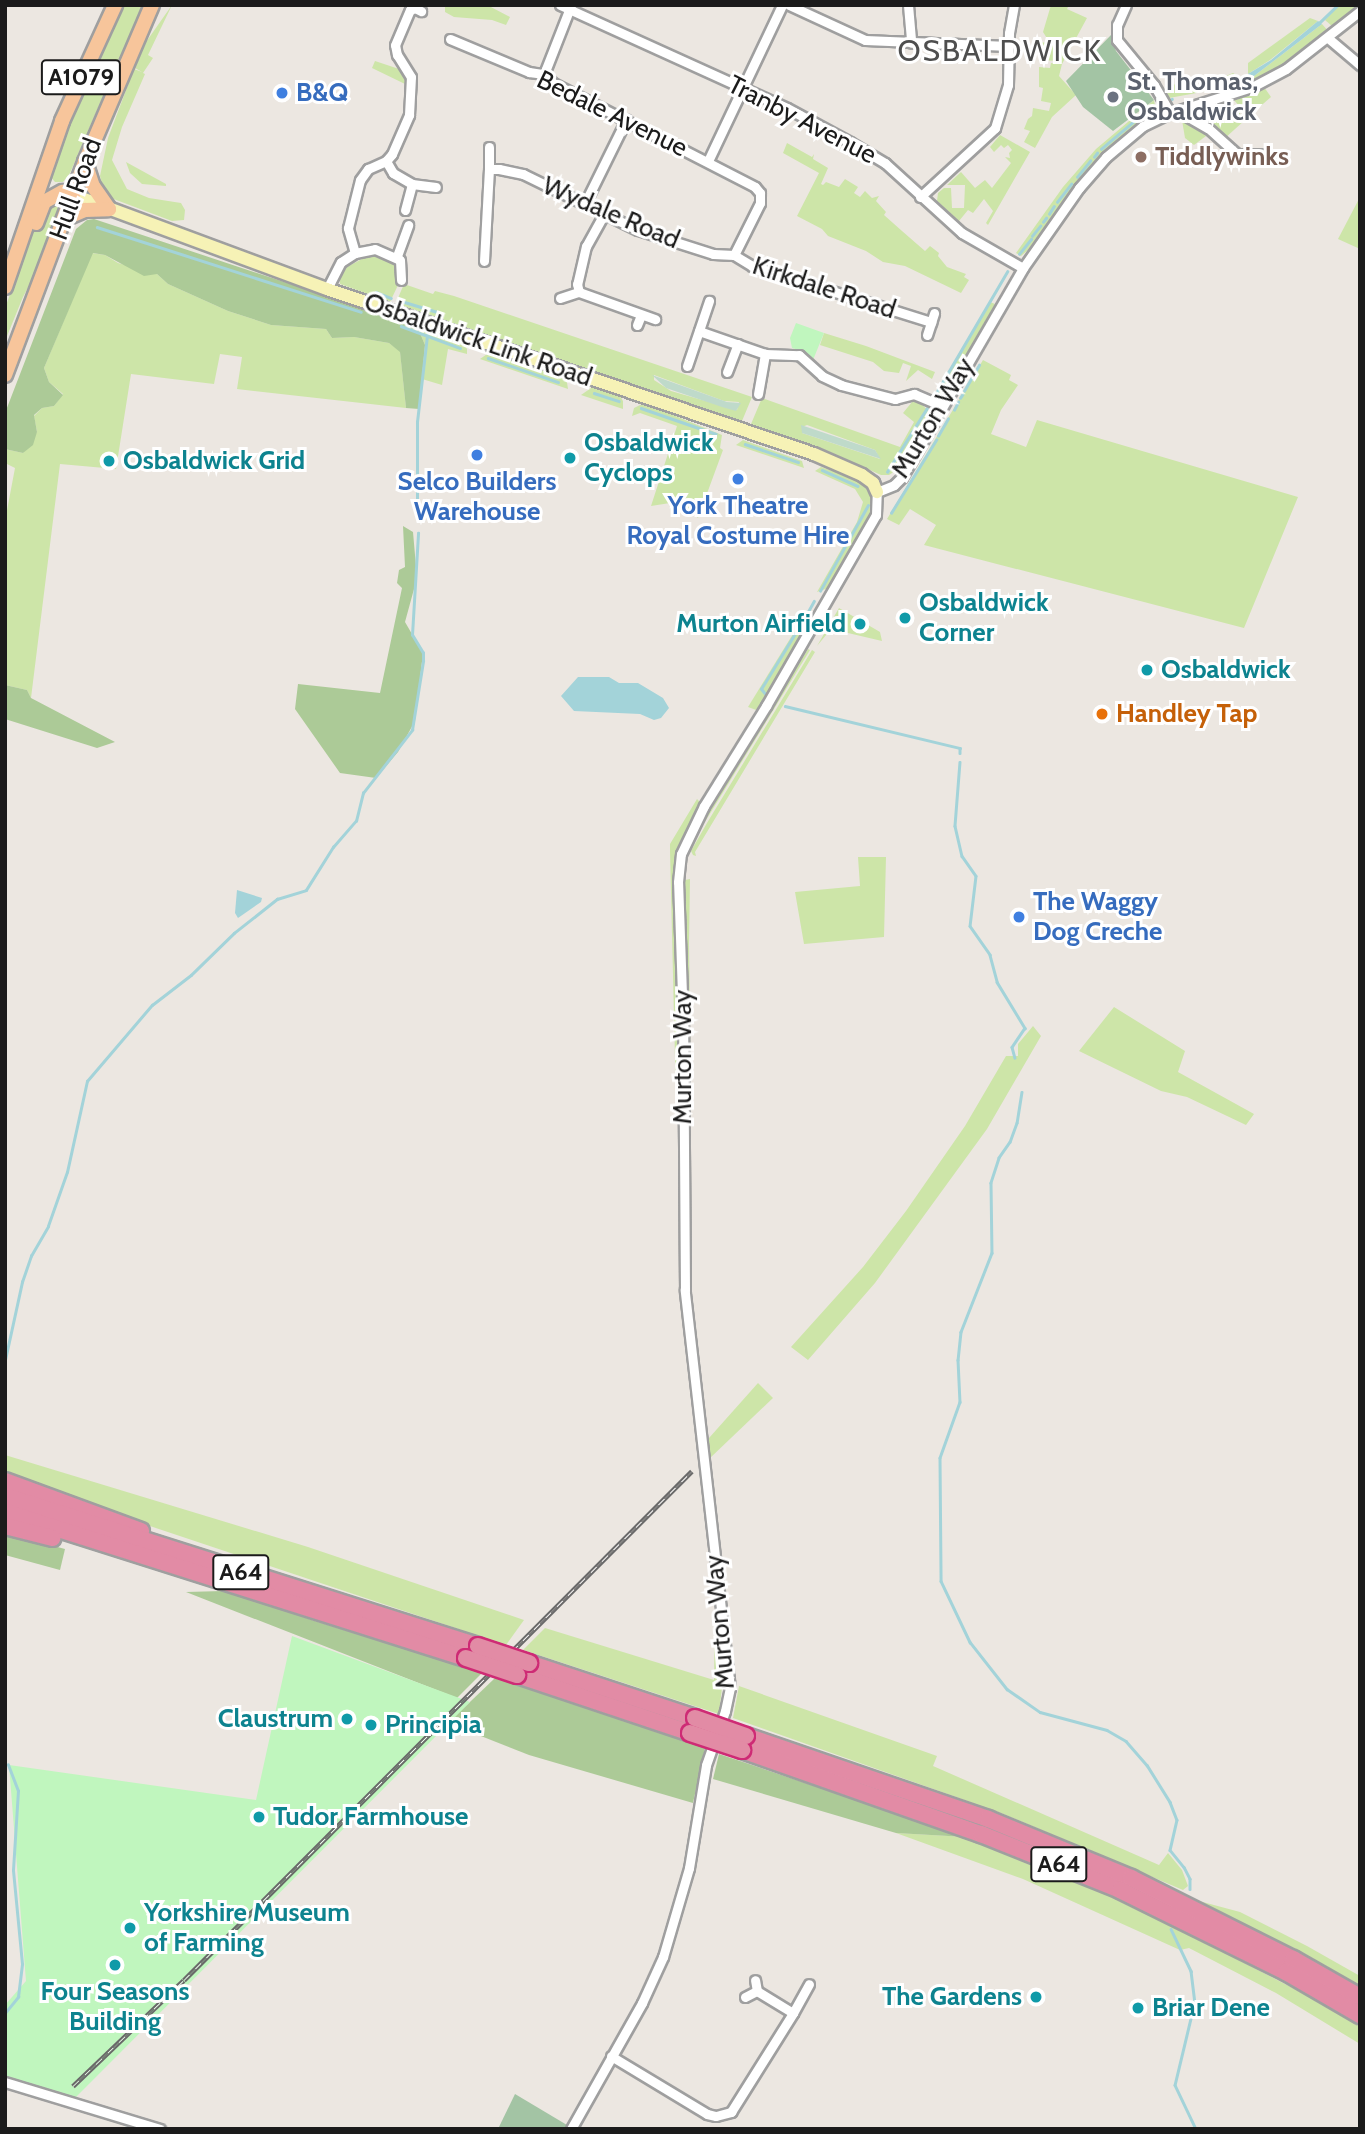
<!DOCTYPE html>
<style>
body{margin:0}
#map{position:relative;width:1365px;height:2134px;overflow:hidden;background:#ece7e1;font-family:Cabin,sans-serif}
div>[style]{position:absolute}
.grass>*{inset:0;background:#cde5a8}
.forest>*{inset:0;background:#acca97}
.wetland>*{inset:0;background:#bfdaca}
.cemetery>*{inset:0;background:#a3c4a4}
.park>*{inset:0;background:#c0f6be}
.water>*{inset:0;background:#a3d3d9}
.stream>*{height:2.5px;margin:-1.25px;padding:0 1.25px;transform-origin:1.25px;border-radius:1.25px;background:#a3d3d9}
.roads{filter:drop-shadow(2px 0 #9f9f9f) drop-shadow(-2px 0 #9f9f9f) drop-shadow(0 2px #9f9f9f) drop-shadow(0 -2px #9f9f9f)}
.street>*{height:9px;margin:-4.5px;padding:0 4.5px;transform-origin:4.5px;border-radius:4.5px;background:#fff}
.secondary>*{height:12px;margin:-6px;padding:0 6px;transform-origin:6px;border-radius:6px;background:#f6f2b6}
.primary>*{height:14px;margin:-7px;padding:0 7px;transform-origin:7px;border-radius:7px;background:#f7c59b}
.highway>*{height:16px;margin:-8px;padding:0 8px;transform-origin:8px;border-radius:8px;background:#e28ba5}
.rail>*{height:5px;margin-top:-2.5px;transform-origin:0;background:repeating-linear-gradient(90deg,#fff 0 8px,#696969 0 16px);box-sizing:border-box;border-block:2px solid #696969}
.bridges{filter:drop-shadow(2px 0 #ce2b75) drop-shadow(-2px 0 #ce2b75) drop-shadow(0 2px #ce2b75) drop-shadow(0 -2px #ce2b75)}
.highway-bridge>*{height:16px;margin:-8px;padding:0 8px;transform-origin:8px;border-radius:8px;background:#e28ba5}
.dots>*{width:19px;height:19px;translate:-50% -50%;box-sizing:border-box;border:4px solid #fff;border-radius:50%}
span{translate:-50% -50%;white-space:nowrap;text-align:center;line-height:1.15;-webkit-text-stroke:6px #fff;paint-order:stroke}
.shield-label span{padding:2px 5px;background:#fff;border:2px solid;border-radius:5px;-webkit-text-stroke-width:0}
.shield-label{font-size:24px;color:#1b1b1b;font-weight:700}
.worship-label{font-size:26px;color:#5b616d;font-weight:700}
.left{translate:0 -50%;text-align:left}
.shop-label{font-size:26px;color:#366cbe;font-weight:700}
.street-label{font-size:26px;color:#1b1b1b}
.education-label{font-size:26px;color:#785e54;font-weight:700}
.culture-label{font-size:26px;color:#0d838f;font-weight:700}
.right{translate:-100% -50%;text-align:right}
.food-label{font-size:26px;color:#c56008;font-weight:700}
.quarter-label{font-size:30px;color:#4e4e4e;letter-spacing:2px}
.frame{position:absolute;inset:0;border:7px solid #1b1b1b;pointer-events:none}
</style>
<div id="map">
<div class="grass">
<div style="clip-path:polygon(122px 5px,149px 5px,100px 103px,70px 173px,63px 182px,55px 182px,50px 176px,67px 124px)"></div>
<div style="clip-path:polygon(172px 5px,148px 55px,153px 58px,143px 73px,145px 74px,122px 127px,112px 160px,127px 189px,149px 198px,181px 203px,185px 210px,184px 220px,172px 221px,111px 198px,103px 188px,100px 176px,108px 138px,134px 69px,142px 72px,135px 68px,146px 42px)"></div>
<div style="clip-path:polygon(445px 5px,487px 5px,510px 17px,506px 25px,492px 20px,454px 17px,445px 12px)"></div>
<div style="clip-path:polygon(1051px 5px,1069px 5px,1067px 9px,1087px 18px,1062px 64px,1059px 76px,1076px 95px,1052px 117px,1035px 148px,1024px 142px,1030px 131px,1024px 129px,1028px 119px,1032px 116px,1033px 108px,1049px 111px,1051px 103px,1041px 101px,1043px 88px,1039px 87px,1039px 67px,1050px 68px,1051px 63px,1059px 64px,1059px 61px,1040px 60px,1037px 53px,1037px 42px,1050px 43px,1043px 32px)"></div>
<div style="clip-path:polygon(1339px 5px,1360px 5px,1333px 27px,1325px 20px)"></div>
<div style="clip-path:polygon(1310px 18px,1318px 21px,1270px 60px,1248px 74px,1248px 63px)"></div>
<div style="clip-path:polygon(1322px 24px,1329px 32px,1287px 65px,1253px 83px,1250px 79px)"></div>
<div style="clip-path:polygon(375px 61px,402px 70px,407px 81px,405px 84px,372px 68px)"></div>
<div style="clip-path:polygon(1233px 73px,1243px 79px,1202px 92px,1169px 98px,1165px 87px,1173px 84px,1192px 90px)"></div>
<div style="clip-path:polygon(1264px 87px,1271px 97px,1248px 117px,1234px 100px)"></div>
<div style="clip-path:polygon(1154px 100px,1156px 111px,1109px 150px,1084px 176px,1027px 251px,1021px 256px,1016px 253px,1063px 187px,1096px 149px)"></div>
<div style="clip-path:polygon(1230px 101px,1245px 120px,1224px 139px,1187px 114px)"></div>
<div style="clip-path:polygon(1182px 120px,1185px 120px,1210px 133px,1194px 145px,1185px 138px)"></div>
<div style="clip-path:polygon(1000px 135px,1030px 152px,988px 225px,986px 223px,993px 211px,984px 199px,973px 213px,968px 210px,959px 221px,937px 201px,938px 193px,944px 188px,951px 188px,952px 208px,964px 208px,965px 185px,947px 185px,961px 172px,975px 188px,985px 180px,992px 188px,1011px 163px,1005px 157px,1010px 158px,1009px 153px,1012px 150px,1008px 145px,1004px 148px,1001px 145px,994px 152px,990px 147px)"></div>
<div style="clip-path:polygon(787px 143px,812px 157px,814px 154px,813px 159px,828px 168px,821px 184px,823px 185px,826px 182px,839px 187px,845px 179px,858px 187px,854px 193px,860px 197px,865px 191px,872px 198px,879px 196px,876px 201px,886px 212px,884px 215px,902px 231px,925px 251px,930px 246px,939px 253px,938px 256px,947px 267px,966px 274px,964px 277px,969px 280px,961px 293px,905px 266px,883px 262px,866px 251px,828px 236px,822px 229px,797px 216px,819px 173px,783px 153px)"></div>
<div style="clip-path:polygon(126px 162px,166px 184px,166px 186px,142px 184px,130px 173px)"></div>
<div style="clip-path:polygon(1360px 197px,1360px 249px,1338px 239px)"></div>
<div style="clip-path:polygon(52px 202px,61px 211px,45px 255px,23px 297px,5px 341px,5px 308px,43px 205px)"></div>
<div style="clip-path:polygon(375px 252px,396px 261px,399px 283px,390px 302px,340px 284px,340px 276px,347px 267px)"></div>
<div style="clip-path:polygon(92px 253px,105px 255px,118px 263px,157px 274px,168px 284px,228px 311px,271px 325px,326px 329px,332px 338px,354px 337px,389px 343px,400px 351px,406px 408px,237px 389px,242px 357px,220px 354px,214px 384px,131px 374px,116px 469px,60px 464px,31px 698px,27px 690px,5px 685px,5px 521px,15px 468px,5px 463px,5px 449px,23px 453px,37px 432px,34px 416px,42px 408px,54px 406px,63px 394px,49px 382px,44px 368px)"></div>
<div style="clip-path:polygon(evenodd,404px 284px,433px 294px,435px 291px,454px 296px,752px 397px,742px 421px,395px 305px,404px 284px,654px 375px,724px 401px,739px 402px,737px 410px,671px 391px,654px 380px,654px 375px)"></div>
<div style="clip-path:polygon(990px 302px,995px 304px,967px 354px,943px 394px,936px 396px)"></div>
<div style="clip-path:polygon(417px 326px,462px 341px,467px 349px,467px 354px,448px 349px,442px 385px,422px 379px,425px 345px)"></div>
<div style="clip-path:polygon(824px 333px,866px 346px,935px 372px,932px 379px,918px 370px,906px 381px,911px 366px,903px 363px,899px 373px,884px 371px,873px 362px,820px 345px)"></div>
<div style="clip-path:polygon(490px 352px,566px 376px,568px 389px,480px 359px)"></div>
<div style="clip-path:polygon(983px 360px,1011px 375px,1009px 380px,1018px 385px,1001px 410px,991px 434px,1026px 447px,1037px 420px,1298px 497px,1244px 628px,924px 545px,936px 525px,910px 509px,899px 525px,887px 519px)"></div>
<div style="clip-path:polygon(594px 386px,620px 396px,623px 401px,623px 409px,581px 395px)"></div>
<div style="clip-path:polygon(evenodd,762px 398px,900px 447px,914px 422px,903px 413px,912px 402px,919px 402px,931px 413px,926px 426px,898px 469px,889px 475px,881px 475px,823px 449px,751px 424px,762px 398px,807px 425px,875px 450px,880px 459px,802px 433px,802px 427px,807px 425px)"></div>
<div style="clip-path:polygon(644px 403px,722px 435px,720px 448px,723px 450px,698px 518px,688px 509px,670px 503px,651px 506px,677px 426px,640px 413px,632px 416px,634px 408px)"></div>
<div style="clip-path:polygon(743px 440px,802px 461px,804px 468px,736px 445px)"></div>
<div style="clip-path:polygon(821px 467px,861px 481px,869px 490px,874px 506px,831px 587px,817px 592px,857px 522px,863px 502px,855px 489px,815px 471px)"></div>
<div style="clip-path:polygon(839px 608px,880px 632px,882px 641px,831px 629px,817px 646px)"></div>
<div style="clip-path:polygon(801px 621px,809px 626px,759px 711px,748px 707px)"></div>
<div style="clip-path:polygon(808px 649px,810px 650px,689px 848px,712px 805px)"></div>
<div style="clip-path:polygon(812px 650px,815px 652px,695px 852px,696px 856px,693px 855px,691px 851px,707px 823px)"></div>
<div style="clip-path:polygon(697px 799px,702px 804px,680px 850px,680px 1065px,677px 1092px,680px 1098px,676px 1100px,670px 851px,670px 844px)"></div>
<div style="clip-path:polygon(858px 857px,886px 857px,884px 937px,804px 944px,795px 892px,860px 886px)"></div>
<div style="clip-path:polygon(690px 879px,689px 943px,691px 1102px,684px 891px,685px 880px)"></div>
<div style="clip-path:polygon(1114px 1007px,1185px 1051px,1178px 1072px,1254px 1114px,1246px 1125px,1187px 1097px,1161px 1091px,1079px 1051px)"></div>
<div style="clip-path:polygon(1033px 1026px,1041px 1036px,987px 1129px,875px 1283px,808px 1360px,791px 1347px,863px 1267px,906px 1211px,965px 1126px,1006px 1056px,1018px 1056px,1018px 1044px)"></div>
<div style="clip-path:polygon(758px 1383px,773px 1398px,709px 1459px,709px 1438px)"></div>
<div style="clip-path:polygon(5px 1455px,308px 1547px,524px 1620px,506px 1645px,99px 1509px,5px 1473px)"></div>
<div style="clip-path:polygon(715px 1611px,724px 1670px,719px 1714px,523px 1650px,545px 1628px,714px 1680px)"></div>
<div style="clip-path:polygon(739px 1686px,937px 1756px,933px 1766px,1159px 1865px,1168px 1853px,1182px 1870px,1188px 1886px,1183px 1890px,1001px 1813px,733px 1718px)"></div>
<div style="clip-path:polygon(896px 1833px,966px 1837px,1136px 1907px,1314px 1999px,1360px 2026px,1360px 2044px,1276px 1993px,1189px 1948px,1180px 1950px,1023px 1879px)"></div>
<div style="clip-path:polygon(1199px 1901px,1240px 1912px,1307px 1946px,1360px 1976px,1360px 1990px)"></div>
</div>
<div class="forest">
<div style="clip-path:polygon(94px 219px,417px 326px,425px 345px,419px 409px,406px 408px,400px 352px,389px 343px,354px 337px,332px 338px,326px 329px,271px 325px,228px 311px,168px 284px,157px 274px,144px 276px,105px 255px,93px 253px,44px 368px,49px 382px,63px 395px,54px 406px,42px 408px,34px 415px,37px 432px,33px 445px,23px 453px,5px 449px,5px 413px,76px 229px,87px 220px)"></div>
<div style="clip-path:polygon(403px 526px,413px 532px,417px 578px,405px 622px,423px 653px,415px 721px,398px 752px,376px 778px,340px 773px,295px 709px,298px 684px,380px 693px,402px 588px,397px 583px,399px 570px,405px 567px)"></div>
<div style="clip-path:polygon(5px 685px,27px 690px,31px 698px,115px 742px,97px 748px,5px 719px)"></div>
<div style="clip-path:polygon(5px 1533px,65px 1549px,60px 1570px,5px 1555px)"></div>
<div style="clip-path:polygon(223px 1591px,315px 1621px,482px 1673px,457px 1698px,186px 1592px)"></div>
<div style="clip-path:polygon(495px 1678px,705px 1748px,693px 1803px,529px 1755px,448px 1723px)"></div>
<div style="clip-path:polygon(719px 1754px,966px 1837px,896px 1833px,713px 1779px)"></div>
</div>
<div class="wetland">
<div style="clip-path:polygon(652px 375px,727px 402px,741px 403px,736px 411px,722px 407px,666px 388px)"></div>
<div style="clip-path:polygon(801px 425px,875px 450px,881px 459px,802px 433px)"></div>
</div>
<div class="cemetery">
<div style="clip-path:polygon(1111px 35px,1116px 51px,1154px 100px,1113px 131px,1083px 107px,1066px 81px)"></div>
<div style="clip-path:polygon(515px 2094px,567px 2125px,565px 2129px,498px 2129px)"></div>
</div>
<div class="park">
<div style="clip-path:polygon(796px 323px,824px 333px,813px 360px,805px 352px,792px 348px,790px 338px)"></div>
<div style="clip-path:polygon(292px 1636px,470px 1702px,74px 2099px,5px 2078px,5px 2005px,26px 1981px,9px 1765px,256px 1800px)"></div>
</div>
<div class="water">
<div style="clip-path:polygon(1318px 21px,1322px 24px,1250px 79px,1248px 74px,1271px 60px)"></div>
<div style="clip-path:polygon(578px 677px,609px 677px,619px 683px,638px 683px,663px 698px,669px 708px,661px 718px,654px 720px,640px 714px,574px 711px,561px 696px)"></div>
<div style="clip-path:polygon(237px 890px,262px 898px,261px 902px,238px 918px,235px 913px)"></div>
</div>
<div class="stream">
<div style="left:1318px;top:24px;width:28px;rotate:-44deg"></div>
<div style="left:1101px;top:149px;width:60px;rotate:-40.3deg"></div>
<div style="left:1147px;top:110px;width:27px;rotate:-24deg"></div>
<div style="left:1094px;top:157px;width:5px;rotate:-53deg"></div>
<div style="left:1077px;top:177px;width:21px;rotate:-51deg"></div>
<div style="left:1057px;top:202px;width:23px;rotate:-52deg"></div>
<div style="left:1049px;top:214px;width:9px;rotate:-58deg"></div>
<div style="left:1043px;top:222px;width:5px;rotate:-53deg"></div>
<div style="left:97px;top:227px;width:277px;rotate:17.8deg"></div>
<div style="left:1032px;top:236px;width:13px;rotate:-51deg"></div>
<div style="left:1019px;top:254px;width:19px;rotate:-51deg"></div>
<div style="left:376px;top:292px;width:16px;rotate:22deg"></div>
<div style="left:398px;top:300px;width:39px;rotate:17deg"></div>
<div style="left:401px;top:326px;width:63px;rotate:20.4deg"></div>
<div style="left:488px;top:358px;width:74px;rotate:18.9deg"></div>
<div style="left:964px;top:391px;width:30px;rotate:-60deg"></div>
<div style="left:594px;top:393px;width:26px;rotate:18deg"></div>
<div style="left:935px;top:395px;width:143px;rotate:-59.7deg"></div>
<div style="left:960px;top:398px;width:4px;rotate:-56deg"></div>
<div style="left:641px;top:408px;width:79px;rotate:19.1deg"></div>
<div style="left:954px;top:410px;width:9px;rotate:-63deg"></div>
<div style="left:938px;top:436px;width:20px;rotate:-60deg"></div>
<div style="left:745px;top:444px;width:56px;rotate:18.8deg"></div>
<div style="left:822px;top:470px;width:39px;rotate:24deg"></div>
<div style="left:887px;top:472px;width:75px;rotate:-58deg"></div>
<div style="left:891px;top:513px;width:86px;rotate:-58.3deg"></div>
<div style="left:417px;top:518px;width:96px;rotate:-90deg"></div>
<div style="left:417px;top:422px;width:87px;rotate:-83.4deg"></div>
<div style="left:820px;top:591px;width:98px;rotate:-60.8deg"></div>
<div style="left:805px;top:617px;width:18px;rotate:-61deg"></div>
<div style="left:765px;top:694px;width:6px;rotate:-129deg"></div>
<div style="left:761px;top:689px;width:79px;rotate:-58.5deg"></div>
<div style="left:785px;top:706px;width:180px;rotate:13.5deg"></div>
<div style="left:960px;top:748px;width:5px;rotate:90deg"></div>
<div style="left:960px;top:762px;width:64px;rotate:94.5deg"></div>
<div style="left:955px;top:826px;width:31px;rotate:77deg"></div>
<div style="left:962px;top:856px;width:24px;rotate:55deg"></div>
<div style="left:976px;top:876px;width:50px;rotate:96.8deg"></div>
<div style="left:970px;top:926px;width:35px;rotate:55deg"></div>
<div style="left:990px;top:955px;width:28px;rotate:75deg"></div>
<div style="left:997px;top:982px;width:54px;rotate:58.7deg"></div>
<div style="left:1025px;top:1028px;width:23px;rotate:124deg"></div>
<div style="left:1012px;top:1047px;width:11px;rotate:75deg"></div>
<div style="left:1022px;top:1092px;width:31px;rotate:99deg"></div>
<div style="left:1017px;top:1123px;width:20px;rotate:110deg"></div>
<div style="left:1010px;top:1142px;width:19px;rotate:125deg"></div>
<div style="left:999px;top:1158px;width:26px;rotate:108deg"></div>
<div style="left:991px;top:1183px;width:70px;rotate:89.2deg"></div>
<div style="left:992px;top:1253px;width:85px;rotate:111.4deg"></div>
<div style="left:961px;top:1332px;width:28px;rotate:96deg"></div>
<div style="left:958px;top:1360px;width:42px;rotate:87.3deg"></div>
<div style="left:960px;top:1402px;width:59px;rotate:109.7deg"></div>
<div style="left:940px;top:1458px;width:123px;rotate:89.5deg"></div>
<div style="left:941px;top:1581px;width:68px;rotate:64.6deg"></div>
<div style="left:970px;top:1642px;width:60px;rotate:51.8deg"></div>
<div style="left:1007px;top:1689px;width:40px;rotate:34.9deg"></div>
<div style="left:1040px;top:1712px;width:69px;rotate:15deg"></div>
<div style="left:1107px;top:1730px;width:22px;rotate:30deg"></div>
<div style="left:1126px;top:1741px;width:32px;rotate:49deg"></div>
<div style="left:1147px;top:1765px;width:44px;rotate:58.1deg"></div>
<div style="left:1170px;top:1802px;width:19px;rotate:69deg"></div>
<div style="left:1177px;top:1820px;width:31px;rotate:103deg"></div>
<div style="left:1170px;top:1850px;width:22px;rotate:51deg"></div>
<div style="left:1184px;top:1867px;width:13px;rotate:63deg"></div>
<div style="left:1190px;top:1879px;width:10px;rotate:90deg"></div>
<div style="left:5px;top:1360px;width:80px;rotate:-77.7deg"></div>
<div style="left:22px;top:1282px;width:28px;rotate:-71deg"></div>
<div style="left:31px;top:1256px;width:34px;rotate:-60deg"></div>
<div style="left:48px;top:1226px;width:57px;rotate:-70.6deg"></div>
<div style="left:67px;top:1172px;width:93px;rotate:-77.6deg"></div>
<div style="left:87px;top:1081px;width:100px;rotate:-49.5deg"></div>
<div style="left:152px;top:1005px;width:49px;rotate:-37.6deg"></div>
<div style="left:191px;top:975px;width:60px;rotate:-44.3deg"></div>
<div style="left:234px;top:933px;width:55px;rotate:-38.3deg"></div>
<div style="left:277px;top:899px;width:30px;rotate:-17deg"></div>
<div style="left:306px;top:890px;width:51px;rotate:-57.9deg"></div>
<div style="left:333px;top:847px;width:35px;rotate:-49deg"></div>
<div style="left:356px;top:821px;width:29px;rotate:-76deg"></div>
<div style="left:363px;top:793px;width:80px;rotate:-52.1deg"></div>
<div style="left:412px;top:730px;width:70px;rotate:-80.9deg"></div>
<div style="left:423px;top:661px;width:8px;rotate:-90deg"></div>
<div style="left:423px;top:653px;width:21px;rotate:-121deg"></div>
<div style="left:412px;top:635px;width:102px;rotate:-86.6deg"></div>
<div style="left:1171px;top:1929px;width:47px;rotate:64.5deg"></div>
<div style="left:1191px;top:1971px;width:31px;rotate:83deg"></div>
<div style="left:1195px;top:2002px;width:85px;rotate:103.5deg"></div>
<div style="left:1175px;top:2085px;width:49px;rotate:64.5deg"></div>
<div style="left:5px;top:2013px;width:21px;rotate:-51deg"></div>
<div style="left:18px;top:1997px;width:33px;rotate:-83deg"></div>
<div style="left:22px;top:1964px;width:94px;rotate:-95.5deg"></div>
<div style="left:13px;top:1870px;width:79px;rotate:-86.4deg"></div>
<div style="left:18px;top:1791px;width:28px;rotate:-111deg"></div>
<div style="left:125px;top:2124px;width:18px;rotate:16deg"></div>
</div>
<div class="roads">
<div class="street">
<div style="left:560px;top:5px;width:249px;rotate:24.4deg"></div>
<div style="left:787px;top:108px;width:72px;rotate:28.4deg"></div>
<div style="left:850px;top:142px;width:41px;rotate:31deg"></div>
<div style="left:885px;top:163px;width:104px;rotate:42.3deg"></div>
<div style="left:962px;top:233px;width:70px;rotate:29.8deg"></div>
<div style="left:789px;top:5px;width:84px;rotate:24.7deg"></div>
<div style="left:865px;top:40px;width:144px;rotate:2.4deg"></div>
<div style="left:908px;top:5px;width:38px;rotate:85deg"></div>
<div style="left:1126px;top:5px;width:22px;rotate:114deg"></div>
<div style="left:1117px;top:25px;width:15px;rotate:90deg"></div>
<div style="left:1117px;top:40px;width:58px;rotate:50.6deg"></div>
<div style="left:1154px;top:85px;width:32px;rotate:60deg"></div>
<div style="left:1328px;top:38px;width:42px;rotate:40.2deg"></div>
<div style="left:450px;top:39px;width:86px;rotate:22.7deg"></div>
<div style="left:529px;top:72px;width:15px;rotate:8deg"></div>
<div style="left:544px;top:74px;width:13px;rotate:45deg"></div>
<div style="left:553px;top:83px;width:227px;rotate:27.2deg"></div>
<div style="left:755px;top:187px;width:8px;rotate:50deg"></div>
<div style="left:760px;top:193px;width:10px;rotate:90deg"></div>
<div style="left:760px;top:203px;width:58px;rotate:116.6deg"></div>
<div style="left:544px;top:74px;width:74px;rotate:-68.6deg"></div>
<div style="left:1178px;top:111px;width:34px;rotate:30deg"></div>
<div style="left:1208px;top:128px;width:39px;rotate:42deg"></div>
<div style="left:1237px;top:154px;width:22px"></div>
<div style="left:1259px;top:154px;width:14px;rotate:30deg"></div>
<div style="left:489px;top:147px;width:22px;rotate:90deg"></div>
<div style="left:386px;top:161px;width:14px;rotate:60deg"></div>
<div style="left:393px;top:173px;width:22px;rotate:30deg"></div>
<div style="left:412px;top:184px;width:27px;rotate:105deg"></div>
<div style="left:708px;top:161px;width:173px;rotate:-64.6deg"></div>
<div style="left:412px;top:184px;width:24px;rotate:7deg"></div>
<div style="left:920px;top:197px;width:102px;rotate:-42.6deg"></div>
<div style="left:995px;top:128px;width:45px;rotate:-73.2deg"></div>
<div style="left:1008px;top:85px;width:52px;rotate:-88.9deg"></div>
<div style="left:1009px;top:33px;width:28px;rotate:-80deg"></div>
<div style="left:585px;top:203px;width:93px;rotate:-63.7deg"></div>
<div style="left:604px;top:214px;width:37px;rotate:119deg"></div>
<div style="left:586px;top:246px;width:39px;rotate:103deg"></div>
<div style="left:577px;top:284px;width:8px;rotate:76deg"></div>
<div style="left:579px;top:292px;width:81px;rotate:19.6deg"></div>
<div style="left:355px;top:253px;width:26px;rotate:-106deg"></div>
<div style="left:348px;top:228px;width:49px;rotate:-76deg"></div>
<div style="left:360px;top:180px;width:14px;rotate:-54deg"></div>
<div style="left:368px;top:169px;width:20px;rotate:-24deg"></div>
<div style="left:386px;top:161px;width:9px;rotate:-49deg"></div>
<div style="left:392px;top:154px;width:43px;rotate:-66.4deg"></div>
<div style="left:409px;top:115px;width:38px;rotate:-87deg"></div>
<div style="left:411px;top:77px;width:26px;rotate:-122deg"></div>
<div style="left:397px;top:55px;width:10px;rotate:-101deg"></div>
<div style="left:395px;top:45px;width:38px;rotate:-67deg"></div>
<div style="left:410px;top:10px;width:5px;rotate:-22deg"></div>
<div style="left:415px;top:8px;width:7px;rotate:27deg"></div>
<div style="left:734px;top:255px;width:21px;rotate:31deg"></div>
<div style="left:752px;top:266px;width:188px;rotate:17.4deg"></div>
<div style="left:397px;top:256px;width:33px;rotate:-70deg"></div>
<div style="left:484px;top:261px;width:92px;rotate:-86.9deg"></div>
<div style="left:489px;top:169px;width:10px"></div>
<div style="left:499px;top:169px;width:25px;rotate:12deg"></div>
<div style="left:523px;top:174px;width:128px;rotate:26deg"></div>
<div style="left:638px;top:230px;width:79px;rotate:17.7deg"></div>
<div style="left:713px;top:254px;width:21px;rotate:3deg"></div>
<div style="left:327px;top:289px;width:30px;rotate:-63deg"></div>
<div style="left:341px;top:262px;width:17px;rotate:-33deg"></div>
<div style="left:355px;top:253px;width:20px;rotate:-11deg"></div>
<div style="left:375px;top:249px;width:27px;rotate:24deg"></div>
<div style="left:400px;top:260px;width:20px;rotate:87deg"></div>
<div style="left:560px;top:298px;width:20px;rotate:-18deg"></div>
<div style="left:637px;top:325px;width:11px;rotate:-68deg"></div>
<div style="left:699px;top:331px;width:70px;rotate:19.2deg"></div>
<div style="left:765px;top:354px;width:34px;rotate:2deg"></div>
<div style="left:799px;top:355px;width:31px;rotate:42deg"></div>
<div style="left:822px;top:376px;width:21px;rotate:25deg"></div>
<div style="left:841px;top:385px;width:56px;rotate:14.5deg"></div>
<div style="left:895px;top:399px;width:20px;rotate:-15deg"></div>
<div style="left:914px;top:394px;width:30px;rotate:23deg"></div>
<div style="left:927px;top:335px;width:23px;rotate:-72deg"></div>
<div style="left:687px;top:366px;width:69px;rotate:-71.3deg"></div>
<div style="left:727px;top:372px;width:30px;rotate:-69deg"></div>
<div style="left:758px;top:394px;width:41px;rotate:-80.1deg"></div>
<div style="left:745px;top:1997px;width:13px;rotate:-27deg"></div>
<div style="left:793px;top:2013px;width:33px;rotate:-61deg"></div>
<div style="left:611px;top:2056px;width:112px;rotate:31.1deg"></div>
<div style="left:707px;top:2114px;width:9px;rotate:13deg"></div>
<div style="left:716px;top:2116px;width:16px;rotate:-15deg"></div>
<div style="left:731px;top:2112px;width:117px;rotate:-57.9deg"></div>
<div style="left:793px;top:2013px;width:42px;rotate:-148.6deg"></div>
<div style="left:757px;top:1991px;width:11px;rotate:-100deg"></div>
<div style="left:5px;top:2082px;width:162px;rotate:16.9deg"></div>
<div style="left:571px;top:2129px;width:145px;rotate:-60.6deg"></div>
<div style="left:642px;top:2003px;width:51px;rotate:-65.5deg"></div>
<div style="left:663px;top:1957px;width:93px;rotate:-73.7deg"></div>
<div style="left:689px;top:1868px;width:104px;rotate:-80.6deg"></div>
<div style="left:706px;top:1765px;width:57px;rotate:-70.6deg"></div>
<div style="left:725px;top:1711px;width:24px;rotate:-78deg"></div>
<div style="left:730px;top:1688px;width:401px;rotate:-96.5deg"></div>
<div style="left:685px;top:1290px;width:267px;rotate:-90.4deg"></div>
<div style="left:683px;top:1023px;width:141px;rotate:-92deg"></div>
<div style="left:678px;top:882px;width:28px;rotate:-84deg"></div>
<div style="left:681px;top:854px;width:53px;rotate:-64.4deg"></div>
<div style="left:704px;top:806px;width:118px;rotate:-58.2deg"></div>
<div style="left:766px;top:706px;width:220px;rotate:-60.1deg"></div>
<div style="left:876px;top:515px;width:23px;rotate:-88deg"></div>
<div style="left:877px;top:492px;width:18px;rotate:-22deg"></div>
<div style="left:894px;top:485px;width:11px;rotate:-45deg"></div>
<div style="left:902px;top:477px;width:241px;rotate:-59.9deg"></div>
<div style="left:1023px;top:268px;width:98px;rotate:-55deg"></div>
<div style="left:1079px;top:188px;width:41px;rotate:-48.9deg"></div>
<div style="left:1106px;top:157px;width:48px;rotate:-40deg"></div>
<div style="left:1143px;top:126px;width:30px;rotate:-26deg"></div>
<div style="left:1170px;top:113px;width:86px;rotate:-17.6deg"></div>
<div style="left:1252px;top:87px;width:38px;rotate:-28deg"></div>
<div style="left:1286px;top:69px;width:94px;rotate:-38.1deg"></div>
</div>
<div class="secondary">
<div style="left:73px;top:195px;width:271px;rotate:20.3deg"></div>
<div style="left:327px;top:289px;width:514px;rotate:18.72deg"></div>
<div style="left:814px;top:454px;width:52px;rotate:23.6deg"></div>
<div style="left:862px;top:475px;width:14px;rotate:36deg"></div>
<div style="left:873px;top:483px;width:10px;rotate:66deg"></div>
</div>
<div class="primary">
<div style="left:85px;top:162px;width:25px;rotate:72deg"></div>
<div style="left:93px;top:186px;width:28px;rotate:55deg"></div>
<div style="left:66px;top:218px;width:21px;rotate:-23deg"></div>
<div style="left:85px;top:210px;width:24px;rotate:-2deg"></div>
<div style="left:36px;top:223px;width:22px;rotate:-69deg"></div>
<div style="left:44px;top:202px;width:21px;rotate:-29deg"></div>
<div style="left:5px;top:287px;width:176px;rotate:-71deg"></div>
<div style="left:62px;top:121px;width:128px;rotate:-65.4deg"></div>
<div style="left:5px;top:375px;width:228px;rotate:-69.4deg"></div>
<div style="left:85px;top:162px;width:171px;rotate:-66.9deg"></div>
</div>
<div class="highway">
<div style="left:5px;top:1481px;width:145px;rotate:20.2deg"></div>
<div style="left:5px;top:1496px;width:496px;rotate:17.6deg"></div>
<div style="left:5px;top:1512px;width:484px;rotate:17.6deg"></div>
<div style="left:5px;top:1526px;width:49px;rotate:14.3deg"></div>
<div style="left:529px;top:1663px;width:175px;rotate:18.3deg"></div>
<div style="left:517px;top:1675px;width:182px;rotate:18.5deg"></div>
<div style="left:746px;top:1736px;width:256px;rotate:18.9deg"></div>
<div style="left:988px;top:1819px;width:155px;rotate:22.4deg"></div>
<div style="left:1131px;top:1878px;width:181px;rotate:26.6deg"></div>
<div style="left:1293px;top:1959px;width:77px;rotate:29.6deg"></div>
<div style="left:742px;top:1750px;width:253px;rotate:19.4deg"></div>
<div style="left:981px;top:1834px;width:150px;rotate:21.9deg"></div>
<div style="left:1120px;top:1890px;width:185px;rotate:26.3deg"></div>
<div style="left:1286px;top:1972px;width:86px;rotate:30.2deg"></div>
</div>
</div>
<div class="rail">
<div style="left:73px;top:2086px;width:153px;rotate:-43.7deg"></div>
<div style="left:184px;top:1980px;width:719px;rotate:-45.06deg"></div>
</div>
<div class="bridges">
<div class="highway-bridge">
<div style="left:478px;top:1646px;width:54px;rotate:18.4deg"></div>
<div style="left:466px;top:1658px;width:54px;rotate:18.4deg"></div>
<div style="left:695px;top:1718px;width:54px;rotate:19.4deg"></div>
<div style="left:690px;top:1733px;width:55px;rotate:18.1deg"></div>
</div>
</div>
<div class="dots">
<div style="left:282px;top:93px;background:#3f7fe0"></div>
<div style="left:1113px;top:97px;background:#6b7280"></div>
<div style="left:1141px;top:157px;background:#8d6e63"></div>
<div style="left:477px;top:455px;background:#3f7fe0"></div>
<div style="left:570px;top:458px;background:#0f9aa8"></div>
<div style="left:109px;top:461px;background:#0f9aa8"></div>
<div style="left:738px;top:479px;background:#3f7fe0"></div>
<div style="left:905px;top:618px;background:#0f9aa8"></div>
<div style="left:860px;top:624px;background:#0f9aa8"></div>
<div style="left:1147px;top:670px;background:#0f9aa8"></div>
<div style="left:1102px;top:714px;background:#e8710a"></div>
<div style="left:1019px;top:917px;background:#3f7fe0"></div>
<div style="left:347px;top:1719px;background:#0f9aa8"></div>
<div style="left:371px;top:1725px;background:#0f9aa8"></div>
<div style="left:259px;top:1817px;background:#0f9aa8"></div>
<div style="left:130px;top:1928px;background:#0f9aa8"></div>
<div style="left:115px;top:1965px;background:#0f9aa8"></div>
<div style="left:1036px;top:1997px;background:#0f9aa8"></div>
<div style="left:1138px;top:2008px;background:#0f9aa8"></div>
</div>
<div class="shield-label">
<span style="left:81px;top:77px">A1079</span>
<span style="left:241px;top:1572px">A64</span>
<span style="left:1059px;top:1864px">A64</span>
</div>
<div class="worship-label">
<span class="left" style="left:1127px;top:97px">St. Thomas,<br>Osbaldwick</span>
</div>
<div class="shop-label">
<span class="left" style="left:296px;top:93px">B&amp;Q</span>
<span style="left:477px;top:497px">Selco Builders<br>Warehouse</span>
<span style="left:738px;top:521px">York Theatre<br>Royal Costume Hire</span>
<span class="left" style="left:1033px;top:917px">The Waggy<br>Dog Creche</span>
</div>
<div class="street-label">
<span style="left:612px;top:114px;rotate:26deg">Bedale Avenue</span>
<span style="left:802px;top:120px;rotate:27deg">Tranby Avenue</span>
<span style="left:76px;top:189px;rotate:-70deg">Hull Road</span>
<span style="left:611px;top:213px;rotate:23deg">Wydale Road</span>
<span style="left:824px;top:288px;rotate:18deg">Kirkdale Road</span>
<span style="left:478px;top:340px;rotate:19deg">Osbaldwick Link Road</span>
<span style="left:933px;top:418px;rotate:-59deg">Murton Way</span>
<span style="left:683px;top:1057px;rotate:-90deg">Murton Way</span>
<span style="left:720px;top:1622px;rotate:-95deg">Murton Way</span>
</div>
<div class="education-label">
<span class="left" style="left:1155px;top:157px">Tiddlywinks</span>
</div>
<div class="culture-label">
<span class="left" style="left:584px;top:458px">Osbaldwick<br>Cyclops</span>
<span class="left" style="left:123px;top:461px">Osbaldwick Grid</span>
<span class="left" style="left:919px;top:618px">Osbaldwick<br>Corner</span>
<span class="right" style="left:846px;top:624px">Murton Airfield</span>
<span class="left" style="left:1161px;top:670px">Osbaldwick</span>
<span class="right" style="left:333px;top:1719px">Claustrum</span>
<span class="left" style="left:385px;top:1725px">Principia</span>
<span class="left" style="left:273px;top:1817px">Tudor Farmhouse</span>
<span class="left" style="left:144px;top:1928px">Yorkshire Museum<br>of Farming</span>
<span style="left:115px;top:2007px">Four Seasons<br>Building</span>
<span class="right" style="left:1022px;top:1997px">The Gardens</span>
<span class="left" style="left:1152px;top:2008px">Briar Dene</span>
</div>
<div class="food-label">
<span class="left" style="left:1116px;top:714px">Handley Tap</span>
</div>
<div class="quarter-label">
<span style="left:1000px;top:51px">OSBALDWICK</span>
</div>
<div class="frame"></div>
</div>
